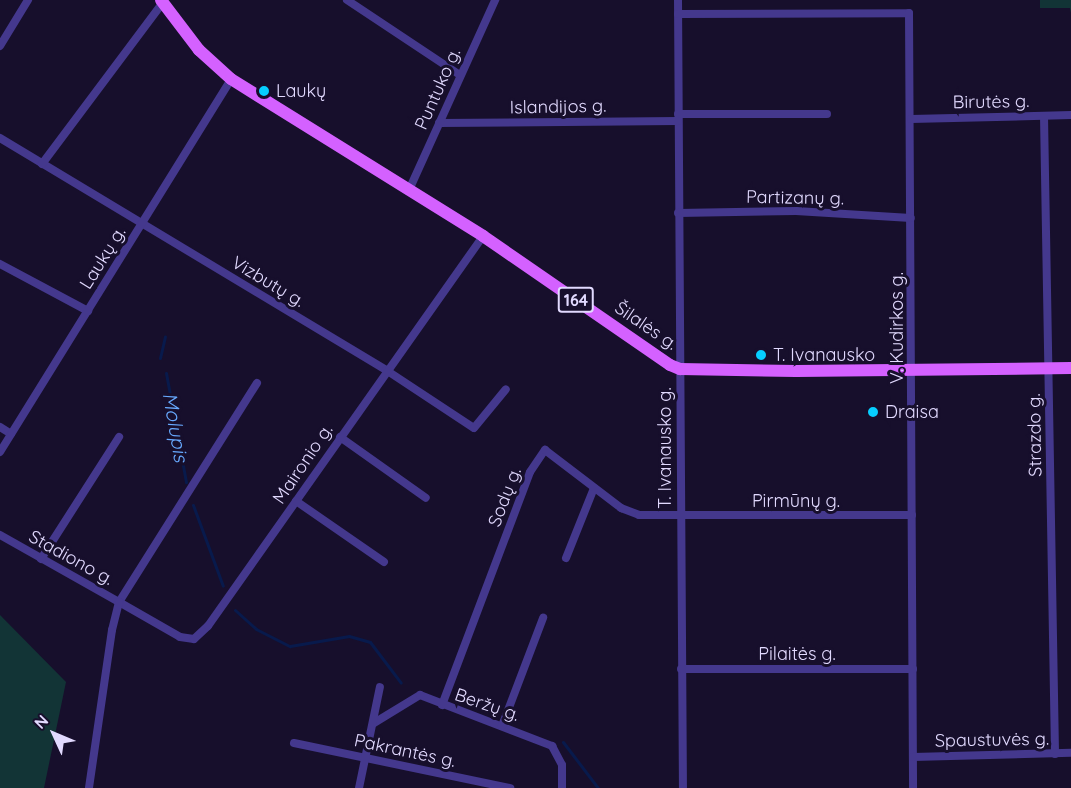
<!DOCTYPE html>
<meta charset="utf-8">
<style>
body{margin:0}
#map{position:relative;width:1071px;height:788px;overflow:hidden;background:#170f2c;font-family:Quicksand,sans-serif}
div>[style]{position:absolute}
.green>*{inset:0;background:#123436}
.stream>*{height:3px;margin:-1.5px;padding:0 1.5px;transform-origin:1.5px;border-radius:1.5px;background:#081a4c}
.street>*{height:8px;margin:-4px;padding:0 4px;transform-origin:4px;border-radius:4px;background:#44388d}
.primary>*{height:12px;margin:-6px;padding:0 6px;transform-origin:6px;border-radius:6px;background:#d461ff}
.dots>*{width:16px;height:16px;translate:-50% -50%;box-sizing:border-box;border:3px solid #170f2c;border-radius:50%}
span{translate:-50% -50%;white-space:nowrap;text-align:center;line-height:1.15;-webkit-text-stroke:6px #170f2c;paint-order:stroke}
.shield-label span{padding:2px 4px;background:#170f2c;border:2px solid;border-radius:4px;-webkit-text-stroke-width:0}
.shield-label{font-size:16px;color:#e2daff;font-weight:700}
.street-label{font-size:18px;color:#e2daff}
.poi-label{font-size:18px;color:#e2daff}
.left{translate:0 -50%;text-align:left}
.water-label{font-size:20px;color:#68aaff;font-style:italic}
.north{position:absolute;left:24px;top:704px;width:60px;height:60px;-webkit-text-stroke:4px #170f2c;paint-order:stroke;rotate:314deg;font-size:16px;font-weight:700;line-height:24px;text-align:center;color:#e2daff}
.north::after{content:'';display:block;margin:auto;width:21px;height:27px;background:#e2daff;clip-path:polygon(50% 0,100% 100%,50% 72%,0 100%)}
</style>
<div id="map">
<div class="green">
<div style="clip-path:polygon(1040px 0,1071px 0,1071px 13px,1070px 8px,1040px 8px)"></div>
<div style="clip-path:polygon(0 615px,66px 682px,44px 788px,0 788px)"></div>
</div>
<div class="stream">
<div style="left:160px;top:358px;width:22px;rotate:-77deg"></div>
<div style="left:166px;top:373px;width:111px;rotate:79.6deg"></div>
<div style="left:193px;top:505px;width:86px;rotate:69.7deg"></div>
<div style="left:235px;top:610px;width:28px;rotate:42deg"></div>
<div style="left:256px;top:629px;width:38px;rotate:27deg"></div>
<div style="left:290px;top:646px;width:60px;rotate:-9.6deg"></div>
<div style="left:349px;top:636px;width:22px;rotate:16deg"></div>
<div style="left:370px;top:642px;width:51px;rotate:52.9deg"></div>
<div style="left:563px;top:742px;width:58px;rotate:52.7deg"></div>
</div>
<div class="street">
<div style="left:347px;top:0;width:136px;rotate:33.6deg"></div>
<div style="left:678px;top:0;width:788px;rotate:89.64deg"></div>
<div style="left:678px;top:14px;width:231px;rotate:-0.2deg"></div>
<div style="left:909px;top:13px;width:775px;rotate:89.7deg"></div>
<div style="left:0;top:46px;width:54px;rotate:-58.7deg"></div>
<div style="left:678px;top:114px;width:149px"></div>
<div style="left:1044px;top:116px;width:638px;rotate:89.01deg"></div>
<div style="left:911px;top:119px;width:160px;rotate:-1.4deg"></div>
<div style="left:439px;top:123px;width:239px;rotate:-0.5deg"></div>
<div style="left:0;top:138px;width:450px;rotate:31deg"></div>
<div style="left:386px;top:370px;width:105px;rotate:33.4deg"></div>
<div style="left:474px;top:428px;width:50px;rotate:-50.6deg"></div>
<div style="left:42px;top:164px;width:202px;rotate:-53.2deg"></div>
<div style="left:409px;top:190px;width:209px;rotate:-65.6deg"></div>
<div style="left:678px;top:213px;width:118px;rotate:-1deg"></div>
<div style="left:796px;top:211px;width:115px;rotate:3.5deg"></div>
<div style="left:0;top:264px;width:100px;rotate:28.1deg"></div>
<div style="left:257px;top:383px;width:259px;rotate:122.2deg"></div>
<div style="left:119px;top:602px;width:70px;rotate:29.8deg"></div>
<div style="left:180px;top:637px;width:14px;rotate:8deg"></div>
<div style="left:194px;top:639px;width:19px;rotate:-43deg"></div>
<div style="left:208px;top:626px;width:477px;rotate:-54.8deg"></div>
<div style="left:0;top:427px;width:13px;rotate:32deg"></div>
<div style="left:340px;top:437px;width:105px;rotate:35.3deg"></div>
<div style="left:0;top:452px;width:439px;rotate:-58.2deg"></div>
<div style="left:296px;top:501px;width:107px;rotate:34.7deg"></div>
<div style="left:0;top:535px;width:137px;rotate:29.4deg"></div>
<div style="left:119px;top:602px;width:29px;rotate:104deg"></div>
<div style="left:112px;top:630px;width:160px;rotate:98.3deg"></div>
<div style="left:566px;top:558px;width:75px;rotate:-68.2deg"></div>
<div style="left:41px;top:559px;width:145px;rotate:-57.4deg"></div>
<div style="left:681px;top:669px;width:232px"></div>
<div style="left:442px;top:705px;width:249px;rotate:-69.3deg"></div>
<div style="left:530px;top:472px;width:27px;rotate:-56deg"></div>
<div style="left:545px;top:450px;width:96px;rotate:37.3deg"></div>
<div style="left:621px;top:508px;width:19px;rotate:21deg"></div>
<div style="left:639px;top:515px;width:273px"></div>
<div style="left:374px;top:723px;width:54px;rotate:-31.3deg"></div>
<div style="left:420px;top:695px;width:142px;rotate:21.1deg"></div>
<div style="left:552px;top:746px;width:21px;rotate:62deg"></div>
<div style="left:562px;top:765px;width:23px;rotate:90deg"></div>
<div style="left:502px;top:726px;width:116px;rotate:-69.2deg"></div>
<div style="left:294px;top:743px;width:221px;rotate:11.8deg"></div>
<div style="left:913px;top:757px;width:158px;rotate:-1.5deg"></div>
<div style="left:359px;top:788px;width:103px;rotate:-78.3deg"></div>
</div>
<div class="primary">
<div style="left:161px;top:0;width:63px;rotate:52.8deg"></div>
<div style="left:199px;top:50px;width:43px;rotate:42.2deg"></div>
<div style="left:231px;top:79px;width:297px;rotate:31.9deg"></div>
<div style="left:483px;top:236px;width:227px;rotate:34.6deg"></div>
<div style="left:670px;top:365px;width:11px;rotate:22deg"></div>
<div style="left:680px;top:369px;width:116px;rotate:1deg"></div>
<div style="left:796px;top:371px;width:275px;rotate:-0.6deg"></div>
</div>
<div class="dots">
<div style="left:264px;top:91px;background:#06ceff"></div>
<div style="left:761px;top:355px;background:#06ceff"></div>
<div style="left:873px;top:412px;background:#06ceff"></div>
</div>
<div class="shield-label">
<span style="left:576px;top:300px">164</span>
</div>
<div class="street-label">
<span style="left:438px;top:89px;rotate:-66deg">Puntuko g.</span>
<span style="left:991px;top:102px;rotate:-1deg">Birutės g.</span>
<span style="left:558px;top:107px;rotate:-1deg">Islandijos g.</span>
<span style="left:795px;top:198px;rotate:1deg">Partizanų g.</span>
<span style="left:103px;top:258px;rotate:-58deg">Laukų g.</span>
<span style="left:268px;top:282px;rotate:31deg">Vizbutų g.</span>
<span style="left:646px;top:326px;rotate:34deg">Šilalės g.</span>
<span style="left:897px;top:328px;rotate:-90deg">V. Kudirkos g.</span>
<span style="left:1035px;top:435px;rotate:-91deg">Strazdo g.</span>
<span style="left:665px;top:448px;rotate:-90deg">T. Ivanausko g.</span>
<span style="left:303px;top:464px;rotate:-56deg">Maironio g.</span>
<span style="left:505px;top:497px;rotate:-69deg">Sodų g.</span>
<span style="left:796px;top:501px">Pirmūnų g.</span>
<span style="left:71px;top:558px;rotate:29deg">Stadiono g.</span>
<span style="left:797px;top:654px">Pilaitės g.</span>
<span style="left:487px;top:705px;rotate:19deg">Beržų g.</span>
<span style="left:992px;top:740px;rotate:-1deg">Spaustuvės g.</span>
<span style="left:405px;top:751px;rotate:12deg">Pakrantės g.</span>
</div>
<div class="poi-label">
<span class="left" style="left:276px;top:91px">Laukų</span>
<span class="left" style="left:773px;top:355px">T. Ivanausko</span>
<span class="left" style="left:885px;top:412px">Draisa</span>
</div>
<div class="water-label">
<span style="left:176px;top:427px;rotate:80deg">Molupis</span>
</div>
<div class="north">N</div>
</div>
